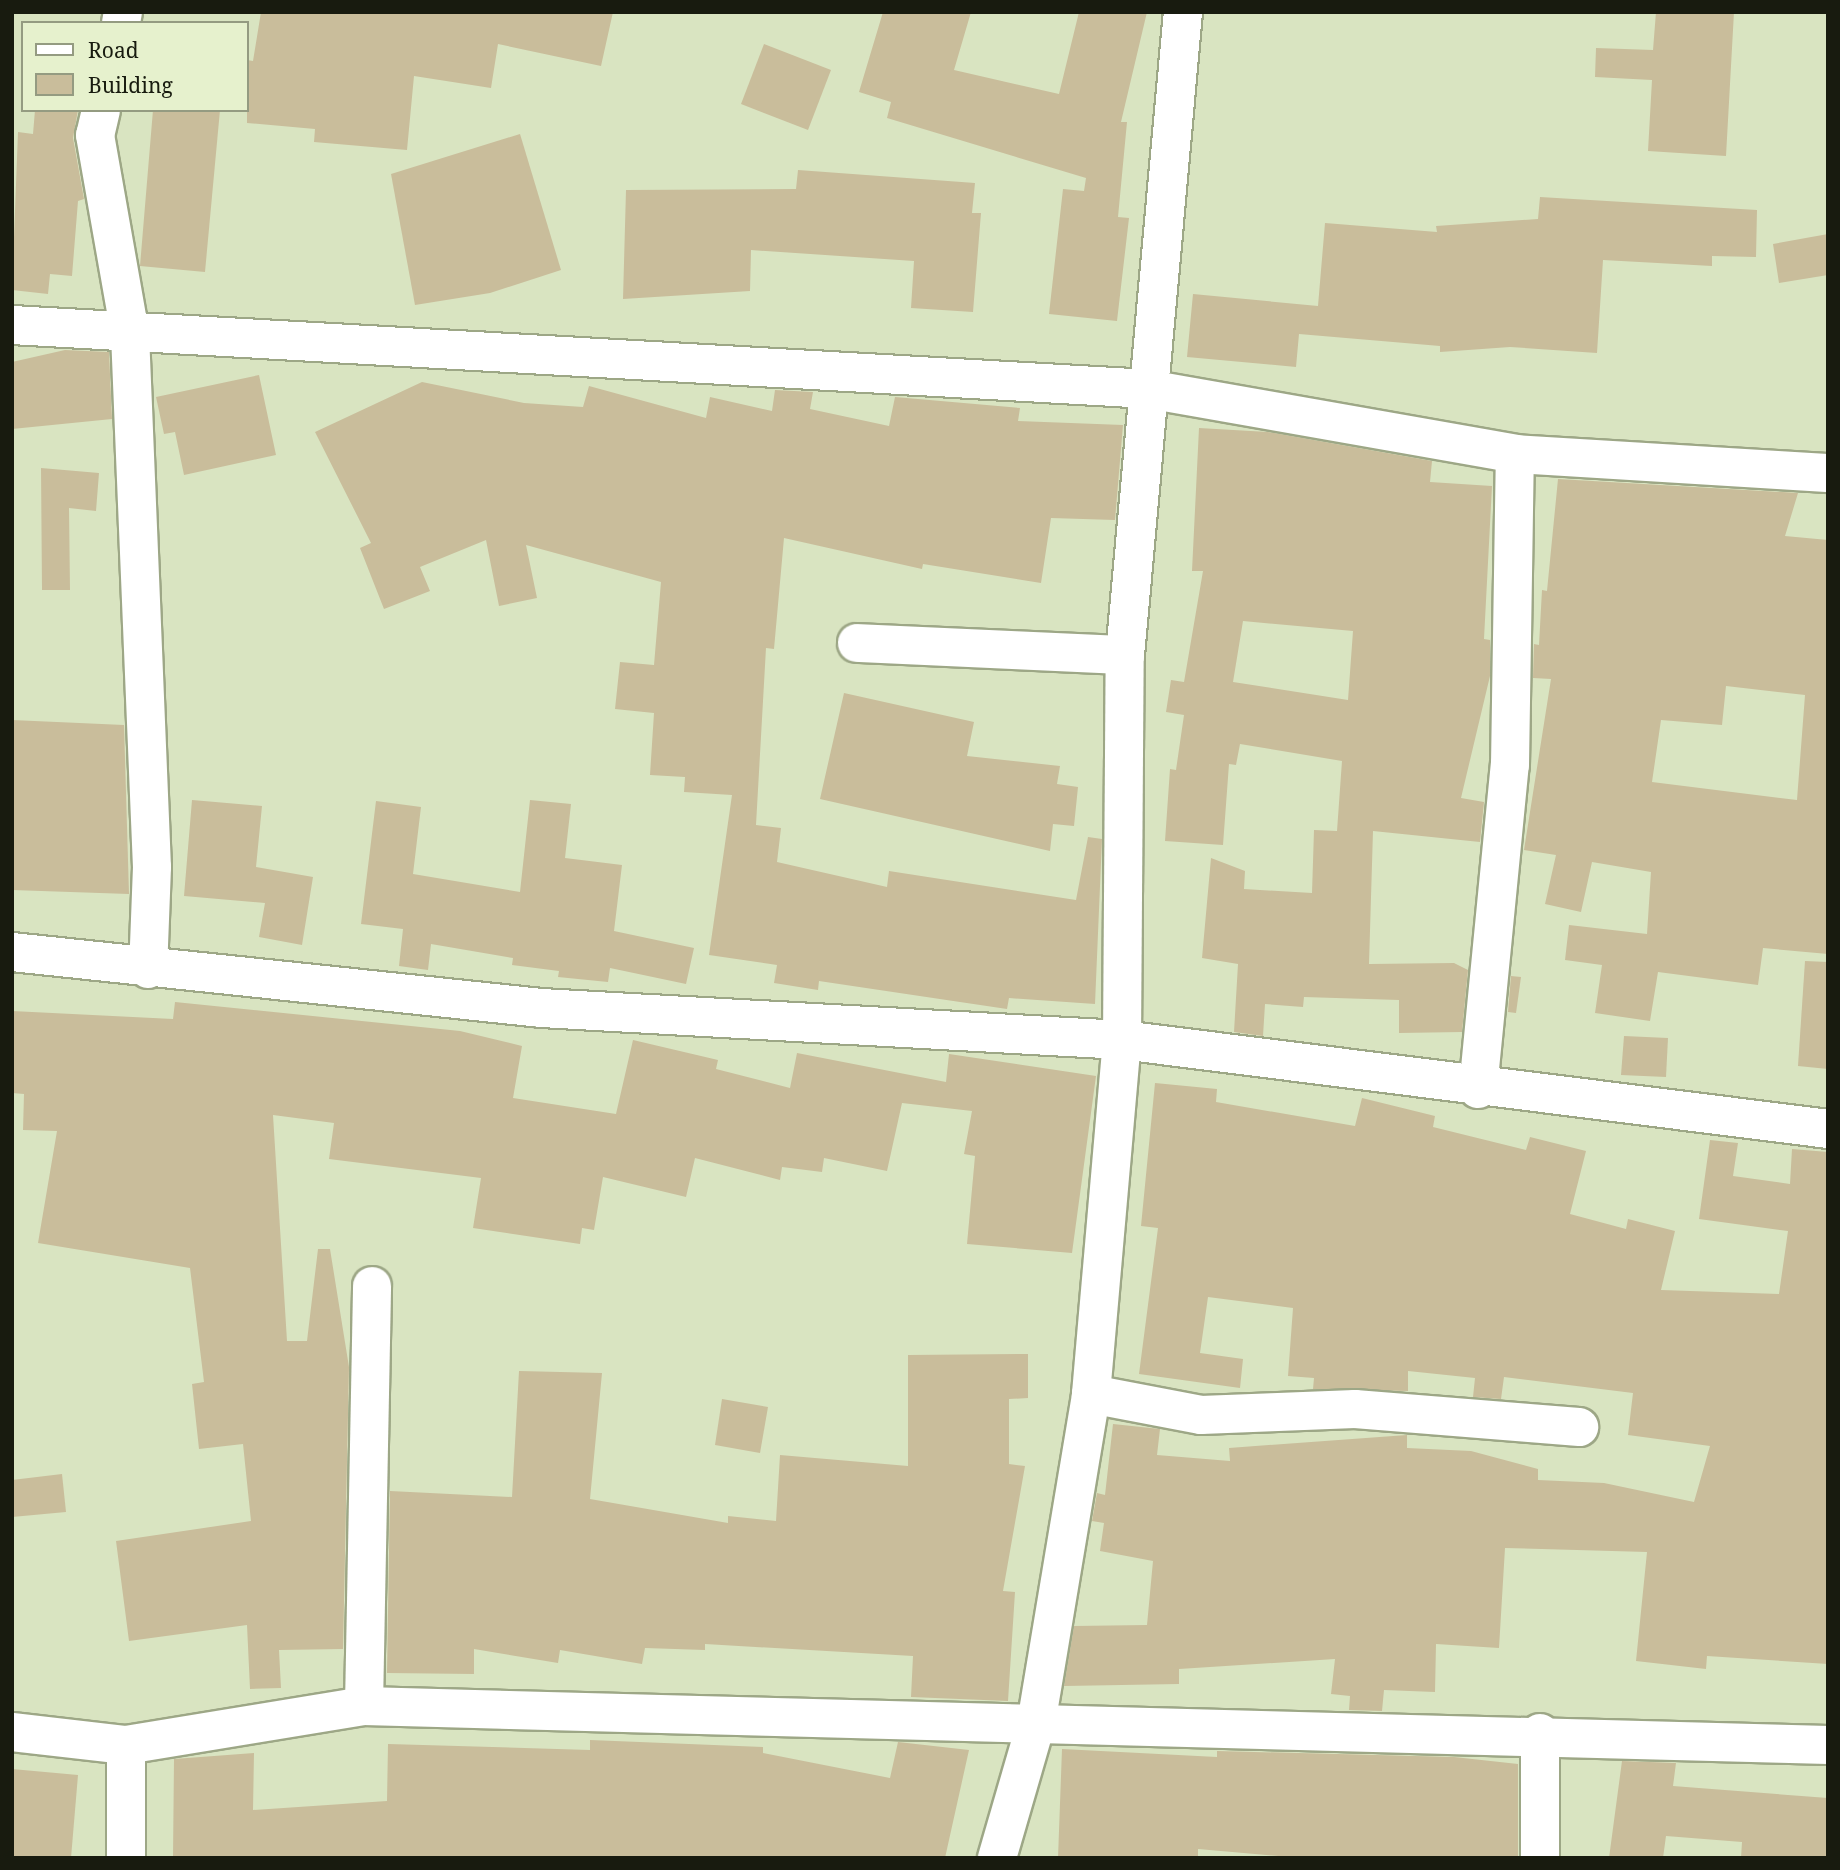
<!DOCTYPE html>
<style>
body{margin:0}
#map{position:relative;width:1840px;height:1870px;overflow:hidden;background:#d9e4c1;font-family:"Noto Serif",serif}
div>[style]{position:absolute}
.building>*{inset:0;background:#c9bd9b}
.roads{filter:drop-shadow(2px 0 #9da786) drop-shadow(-2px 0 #9da786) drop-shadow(0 2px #9da786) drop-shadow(0 -2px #9da786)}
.minor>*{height:38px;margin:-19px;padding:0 19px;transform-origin:19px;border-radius:19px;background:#fff}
span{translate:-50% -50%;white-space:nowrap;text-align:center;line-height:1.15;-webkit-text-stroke:6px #e6f1cd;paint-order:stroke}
.frame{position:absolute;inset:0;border:14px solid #181b0f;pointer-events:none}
.legend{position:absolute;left:21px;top:21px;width:228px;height:91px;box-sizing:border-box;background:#e6f1cd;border:2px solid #949b81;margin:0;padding:9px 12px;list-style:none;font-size:21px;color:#181b0f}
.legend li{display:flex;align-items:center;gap:14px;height:35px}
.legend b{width:35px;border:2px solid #949b81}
</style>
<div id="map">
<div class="building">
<div style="clip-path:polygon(261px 12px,613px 12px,601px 66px,498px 44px,491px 88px,414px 76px,407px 150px,314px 142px,315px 129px,247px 123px,247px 60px,253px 61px)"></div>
<div style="clip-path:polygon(883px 12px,971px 12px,954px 70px,1059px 94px,1079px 12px,1147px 12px,1121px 122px,1127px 122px,1118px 217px,1129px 218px,1117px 321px,1049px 314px,1063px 189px,1084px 191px,1086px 178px,887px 118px,891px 102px,859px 92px)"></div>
<div style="clip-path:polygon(1656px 12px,1734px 12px,1726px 156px,1648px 151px,1652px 80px,1595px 77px,1596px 48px,1653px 50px)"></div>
<div style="clip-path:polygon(764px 44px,831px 70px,808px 130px,741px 104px)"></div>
<div style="clip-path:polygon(35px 110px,78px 110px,73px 138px,84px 199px,78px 201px,72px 276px,50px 274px,48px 294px,12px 290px,18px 132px,33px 134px)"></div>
<div style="clip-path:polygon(153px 110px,220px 110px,205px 272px,140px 266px)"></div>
<div style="clip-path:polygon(520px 134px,561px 270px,490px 293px,415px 305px,391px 174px)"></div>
<div style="clip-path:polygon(798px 170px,975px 183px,972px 213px,981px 213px,973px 312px,911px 308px,914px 261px,751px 250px,750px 291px,623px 299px,626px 190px,796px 189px)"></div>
<div style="clip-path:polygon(1540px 197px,1757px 210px,1756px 257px,1712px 256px,1712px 266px,1603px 260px,1597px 353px,1510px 347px,1440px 352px,1440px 346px,1299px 334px,1296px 367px,1187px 357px,1193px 294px,1318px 306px,1325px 223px,1437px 232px,1436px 226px,1538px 219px)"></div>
<div style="clip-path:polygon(1828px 234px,1828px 275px,1779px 283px,1773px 244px)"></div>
<div style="clip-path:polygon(65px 350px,109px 352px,112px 419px,12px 429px,12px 362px)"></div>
<div style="clip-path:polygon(259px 375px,276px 455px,184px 475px,175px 432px,164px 434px,156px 397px)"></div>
<div style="clip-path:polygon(422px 382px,524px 403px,583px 407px,589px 386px,706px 418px,710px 397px,772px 411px,775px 390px,813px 392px,810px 409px,889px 426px,895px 397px,1020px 408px,1018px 421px,1123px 425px,1115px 520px,1051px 518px,1041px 583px,923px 564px,922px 569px,784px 538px,774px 649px,766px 648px,756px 825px,781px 828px,777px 862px,887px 887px,889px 871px,1076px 900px,1088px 837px,1102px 839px,1095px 1004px,1009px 998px,1007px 1009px,819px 981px,818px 990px,774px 983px,777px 965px,709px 955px,732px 795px,684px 792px,685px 777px,650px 775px,654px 713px,615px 709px,620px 662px,654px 665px,661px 582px,526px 545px,537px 598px,499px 606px,486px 540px,420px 567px,430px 591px,384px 609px,360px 548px,371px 543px,315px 432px)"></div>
<div style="clip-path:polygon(evenodd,1199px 428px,1268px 432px,1432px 461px,1430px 482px,1492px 486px,1484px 639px,1490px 640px,1490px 676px,1461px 798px,1484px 802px,1480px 842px,1373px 831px,1369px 964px,1454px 963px,1468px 970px,1462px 1032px,1399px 1033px,1399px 1000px,1304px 997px,1303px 1007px,1265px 1004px,1263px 1036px,1234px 1032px,1238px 964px,1202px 958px,1211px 858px,1245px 871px,1244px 889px,1312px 893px,1314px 830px,1337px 831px,1342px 761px,1240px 744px,1236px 765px,1229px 764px,1223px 845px,1165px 841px,1170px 769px,1176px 770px,1184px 715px,1166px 712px,1171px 680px,1184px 682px,1203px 571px,1192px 571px,1199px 428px,1243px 621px,1353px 631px,1348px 700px,1233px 682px,1243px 621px)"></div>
<div style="clip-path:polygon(41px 468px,99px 473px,96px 511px,69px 508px,70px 590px,42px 590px)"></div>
<div style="clip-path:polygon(evenodd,1558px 479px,1798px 493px,1785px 536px,1828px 540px,1828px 954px,1763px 948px,1758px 985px,1658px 972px,1650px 1021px,1595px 1013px,1602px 965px,1565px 960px,1569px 925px,1647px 934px,1651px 872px,1592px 862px,1581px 912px,1545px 904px,1556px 855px,1524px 850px,1551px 679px,1533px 678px,1534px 644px,1539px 645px,1542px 590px,1547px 591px,1558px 479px,1726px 686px,1805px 695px,1797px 800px,1652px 782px,1661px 720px,1722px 725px,1726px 686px)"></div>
<div style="clip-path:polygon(844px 693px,974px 722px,967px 756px,1060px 766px,1057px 784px,1078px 787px,1074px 826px,1053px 824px,1050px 851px,820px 799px)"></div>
<div style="clip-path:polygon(12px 720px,124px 725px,129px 894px,12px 890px)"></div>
<div style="clip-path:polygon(192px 800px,262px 806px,256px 867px,313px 877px,302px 945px,259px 937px,265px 903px,184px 896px)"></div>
<div style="clip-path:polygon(530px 800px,571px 804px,565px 858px,622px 865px,614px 931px,694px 948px,686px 984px,610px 968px,608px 982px,558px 977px,559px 971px,512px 965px,513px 958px,431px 944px,428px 970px,399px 966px,403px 929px,361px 924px,376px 801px,421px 807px,413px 874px,520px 892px)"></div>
<div style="clip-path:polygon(1805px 961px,1828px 962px,1828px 1069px,1798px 1066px)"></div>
<div style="clip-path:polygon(1511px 976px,1521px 977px,1516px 1013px,1508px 1012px)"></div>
<div style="clip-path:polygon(175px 1002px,460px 1031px,522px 1046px,513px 1098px,616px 1114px,633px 1040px,718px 1060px,716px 1069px,790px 1088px,797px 1053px,946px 1082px,949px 1054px,1096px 1076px,1072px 1253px,967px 1244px,975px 1156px,964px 1154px,972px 1111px,902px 1103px,887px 1171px,824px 1158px,822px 1172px,782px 1167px,780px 1180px,695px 1158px,686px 1197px,603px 1177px,594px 1230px,582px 1228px,580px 1244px,473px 1228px,481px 1178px,329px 1159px,334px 1123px,273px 1115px,287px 1341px,307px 1341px,318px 1249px,330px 1249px,349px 1367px,343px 1649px,279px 1650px,281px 1688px,250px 1689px,247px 1625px,129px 1641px,116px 1541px,251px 1521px,243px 1444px,199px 1449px,192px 1384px,204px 1382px,190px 1268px,38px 1243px,57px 1131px,23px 1130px,24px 1094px,12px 1093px,12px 1011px,173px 1019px)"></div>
<div style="clip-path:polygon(1624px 1036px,1668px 1038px,1666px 1077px,1621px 1075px)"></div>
<div style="clip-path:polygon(1155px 1083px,1217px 1089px,1216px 1102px,1355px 1126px,1362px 1098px,1435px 1116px,1433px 1127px,1526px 1150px,1530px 1137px,1586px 1151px,1570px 1214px,1626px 1229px,1628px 1219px,1675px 1231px,1661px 1290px,1779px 1294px,1788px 1231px,1699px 1219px,1710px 1140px,1738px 1143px,1733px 1176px,1790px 1184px,1792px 1149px,1828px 1152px,1828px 1664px,1707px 1656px,1706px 1669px,1636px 1661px,1647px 1552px,1505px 1548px,1499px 1648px,1436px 1644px,1435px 1692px,1384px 1690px,1382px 1711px,1349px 1710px,1350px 1696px,1331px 1694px,1335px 1659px,1179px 1669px,1179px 1684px,1064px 1686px,1074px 1626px,1147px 1625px,1153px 1561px,1100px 1551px,1104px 1523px,1092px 1521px,1097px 1493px,1105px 1495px,1113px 1424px,1160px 1429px,1157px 1455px,1230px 1461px,1229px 1448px,1407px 1435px,1407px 1448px,1471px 1451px,1538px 1469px,1538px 1480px,1604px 1483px,1694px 1502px,1710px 1446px,1628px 1435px,1633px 1393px,1504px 1377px,1501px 1399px,1473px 1397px,1475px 1378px,1408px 1371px,1408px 1391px,1313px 1389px,1314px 1378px,1288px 1376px,1293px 1308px,1208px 1297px,1200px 1353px,1243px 1359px,1240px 1388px,1139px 1374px,1158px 1228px,1141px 1226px)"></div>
<div style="clip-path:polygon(1028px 1354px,1028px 1398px,1009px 1399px,1009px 1464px,1025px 1466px,1003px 1591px,1015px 1592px,1008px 1701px,911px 1697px,913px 1656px,705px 1644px,705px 1650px,645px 1648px,642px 1664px,560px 1650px,558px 1663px,474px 1649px,474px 1674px,387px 1673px,390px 1491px,512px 1497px,519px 1371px,602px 1373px,590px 1499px,728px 1523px,728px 1516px,776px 1521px,780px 1455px,908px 1466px,908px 1355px)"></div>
<div style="clip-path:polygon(722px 1399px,768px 1407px,760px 1453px,715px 1445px)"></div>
<div style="clip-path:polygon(62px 1474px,66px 1512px,12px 1517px,12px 1480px)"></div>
<div style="clip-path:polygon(590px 1740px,763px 1747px,763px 1753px,890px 1778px,898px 1742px,969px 1750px,945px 1858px,173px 1858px,174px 1759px,254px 1753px,253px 1810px,387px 1801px,388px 1744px,590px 1750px)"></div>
<div style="clip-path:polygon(1062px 1749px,1217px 1757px,1217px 1751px,1454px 1757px,1518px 1764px,1518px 1858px,1301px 1858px,1198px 1849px,1198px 1858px,1058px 1858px)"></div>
<div style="clip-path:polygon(1622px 1761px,1676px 1763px,1673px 1786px,1828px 1798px,1828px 1858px,1741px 1858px,1742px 1842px,1666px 1836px,1663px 1858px,1609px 1858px)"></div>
<div style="clip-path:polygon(12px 1769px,78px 1775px,71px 1858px,12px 1858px)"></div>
</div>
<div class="roads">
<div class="minor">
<div style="left:121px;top:23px;width:11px;rotate:-80deg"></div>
<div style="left:101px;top:110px;width:26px;rotate:103deg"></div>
<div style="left:95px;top:135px;width:202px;rotate:80deg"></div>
<div style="left:130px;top:334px;width:533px;rotate:87.64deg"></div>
<div style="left:152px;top:867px;width:102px;rotate:92.2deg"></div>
<div style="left:12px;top:325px;width:1138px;rotate:3.22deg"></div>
<div style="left:1148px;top:389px;width:373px;rotate:10deg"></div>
<div style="left:1515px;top:454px;width:314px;rotate:3.5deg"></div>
<div style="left:857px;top:643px;width:268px;rotate:2.6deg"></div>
<div style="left:12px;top:952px;width:532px;rotate:6.04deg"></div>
<div style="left:541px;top:1008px;width:582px;rotate:3.15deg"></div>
<div style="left:1122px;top:1040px;width:712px;rotate:7.18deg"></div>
<div style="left:1478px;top:1089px;width:326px;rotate:-84.4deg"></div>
<div style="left:1510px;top:765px;width:311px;rotate:-89.1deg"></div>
<div style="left:1091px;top:1394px;width:112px;rotate:10.8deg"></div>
<div style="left:1201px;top:1415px;width:154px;rotate:-2.2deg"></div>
<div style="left:1355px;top:1409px;width:225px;rotate:4.6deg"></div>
<div style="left:364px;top:1706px;width:420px;rotate:-88.9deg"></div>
<div style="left:12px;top:1732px;width:115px;rotate:6.5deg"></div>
<div style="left:126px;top:1745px;width:241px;rotate:-9.3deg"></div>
<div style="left:364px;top:1706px;width:1465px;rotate:1.53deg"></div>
<div style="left:1540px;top:1733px;width:125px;rotate:90deg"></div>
<div style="left:126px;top:1858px;width:113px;rotate:-90deg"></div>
<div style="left:997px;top:1858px;width:140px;rotate:-73.8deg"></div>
<div style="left:1036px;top:1724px;width:335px;rotate:-80.5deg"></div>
<div style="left:1091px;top:1394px;width:355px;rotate:-85deg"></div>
<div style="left:1122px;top:1040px;width:385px;rotate:-89.6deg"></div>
<div style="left:1125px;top:655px;width:646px;rotate:-84.85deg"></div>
</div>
</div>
<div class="frame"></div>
<ul class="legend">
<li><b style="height:9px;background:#fff"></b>Road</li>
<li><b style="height:19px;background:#c9bd9b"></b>Building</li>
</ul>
</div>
